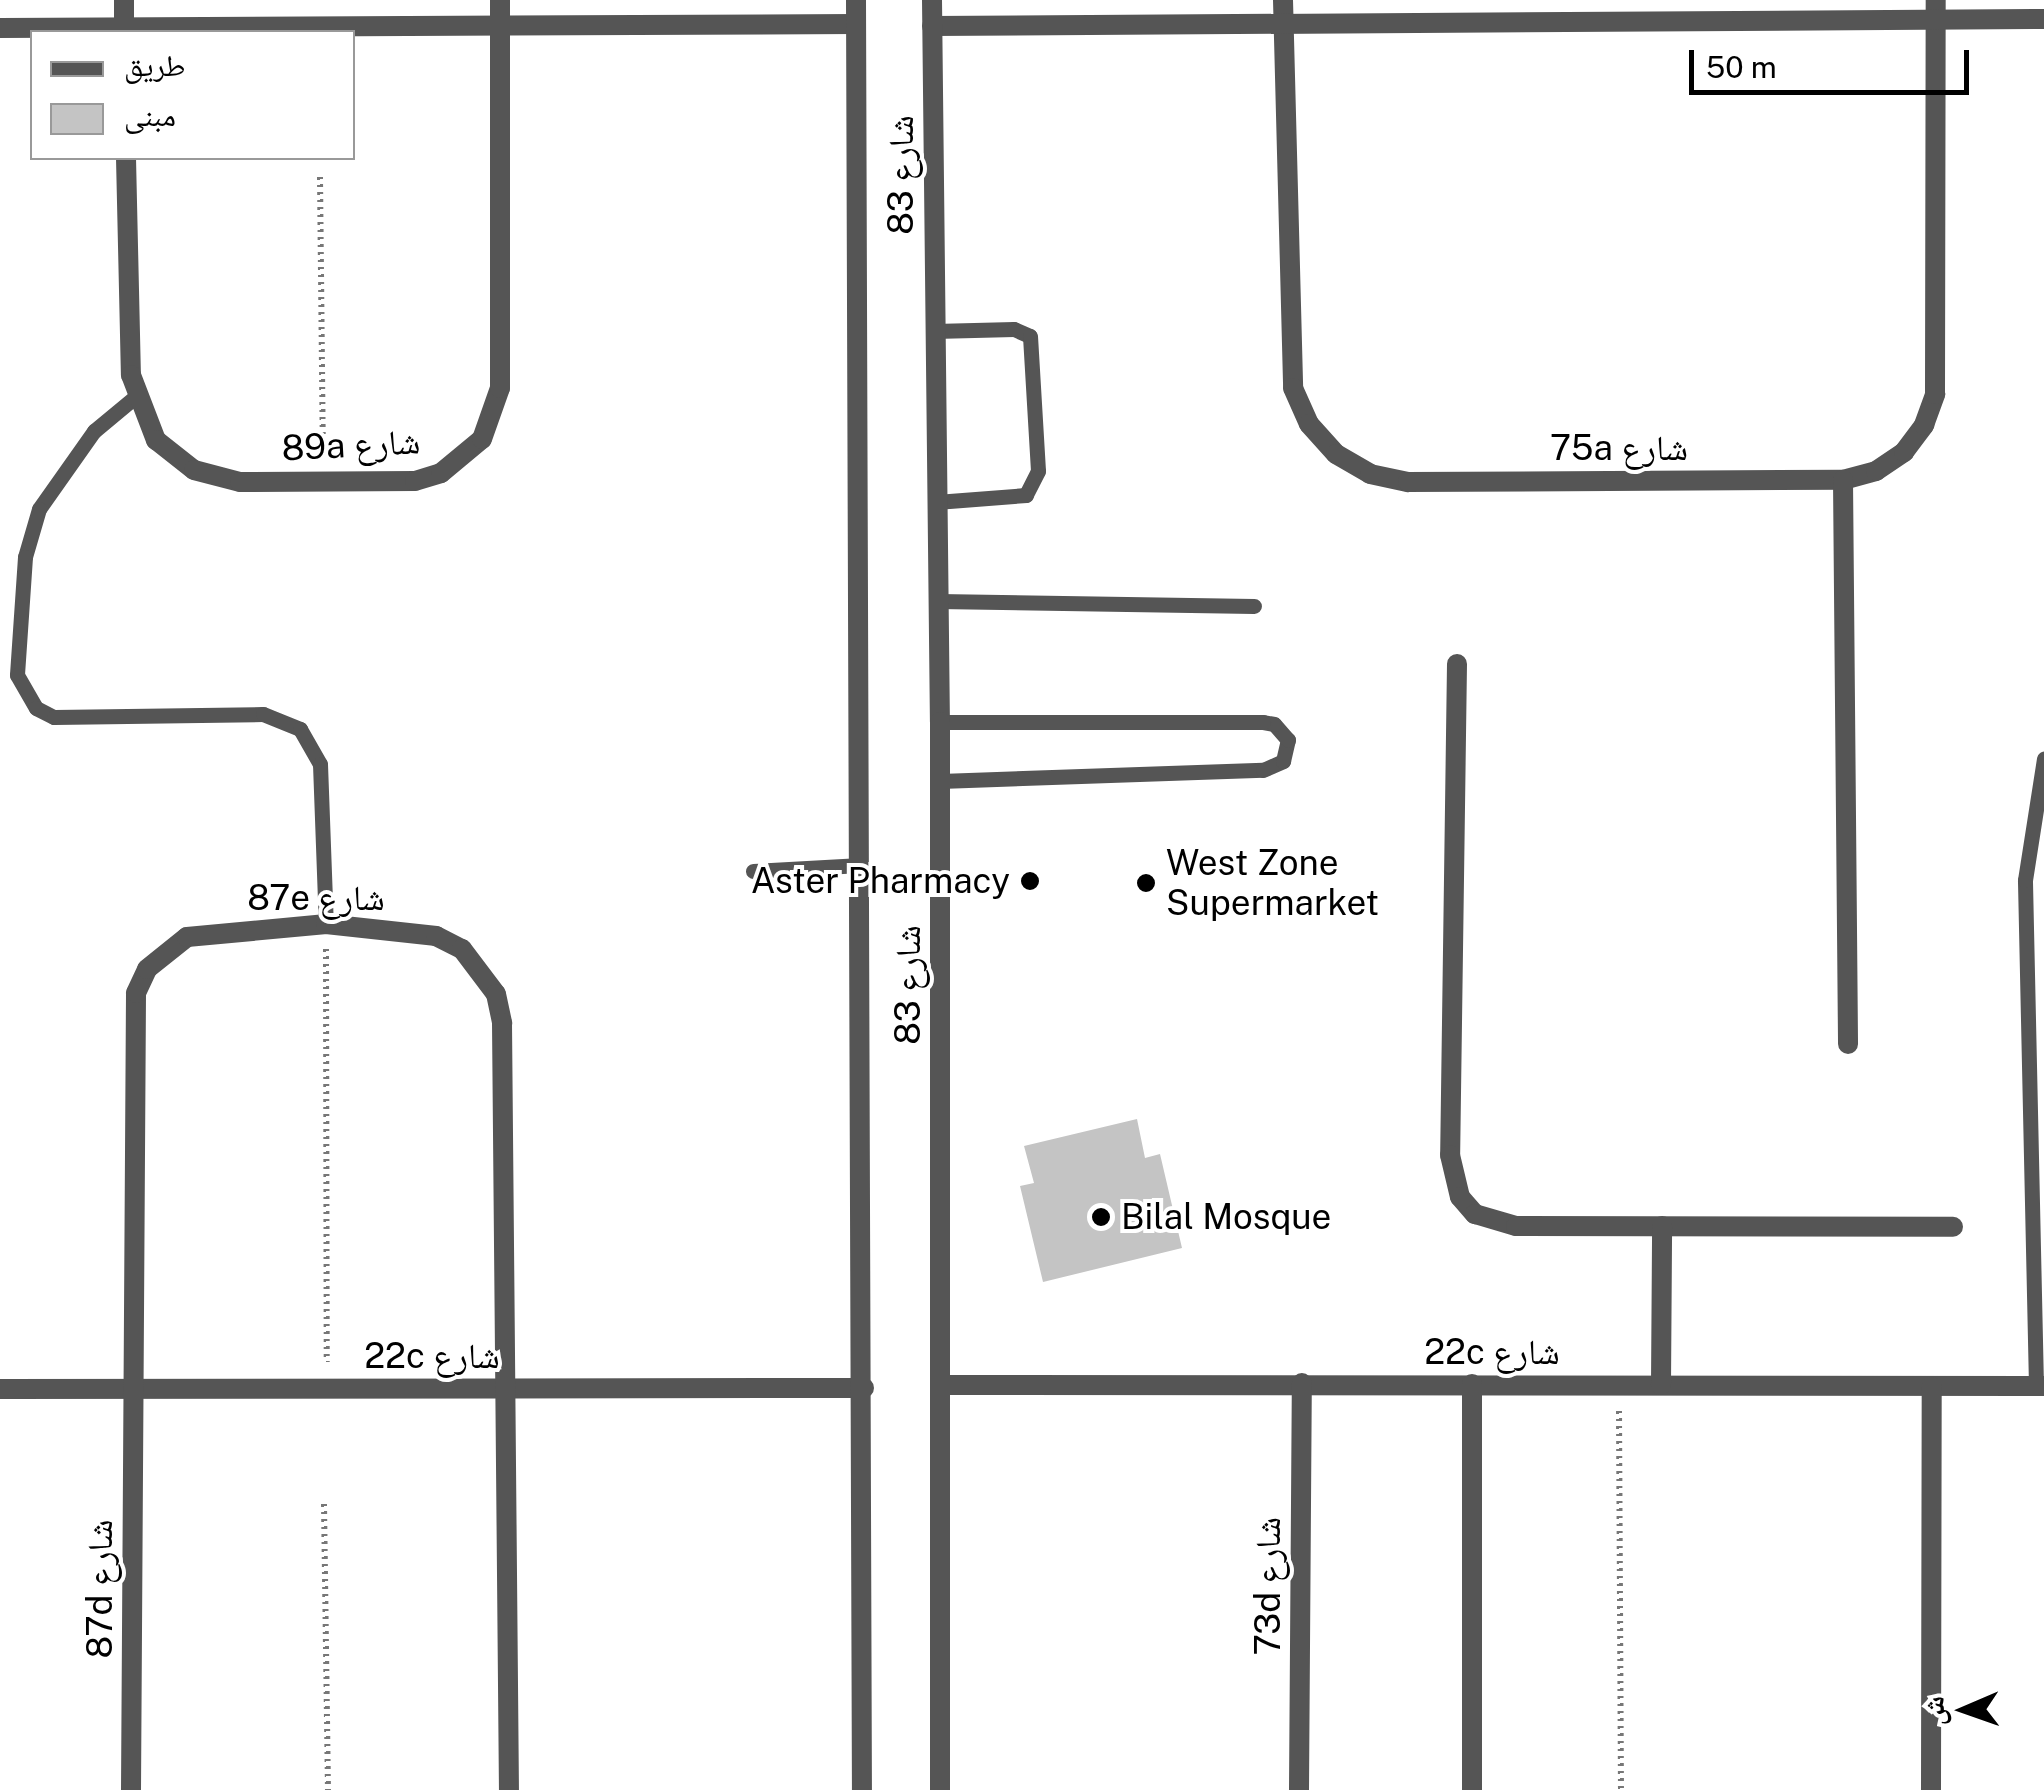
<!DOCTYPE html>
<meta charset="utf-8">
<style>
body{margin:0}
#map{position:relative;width:2044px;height:1790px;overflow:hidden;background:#fff;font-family:"Public Sans","Noto Naskh Arabic",sans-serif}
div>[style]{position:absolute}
.building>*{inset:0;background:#c4c4c4}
.path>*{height:6px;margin-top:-3px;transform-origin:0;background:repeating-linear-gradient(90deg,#777 0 2.5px,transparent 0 7.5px)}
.service>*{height:15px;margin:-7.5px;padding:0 7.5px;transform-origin:7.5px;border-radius:7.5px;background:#555}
.minor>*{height:20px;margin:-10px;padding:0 10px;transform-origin:10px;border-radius:10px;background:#555}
.tertiary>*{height:20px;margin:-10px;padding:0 10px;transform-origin:10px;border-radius:10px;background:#555}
.dots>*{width:28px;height:28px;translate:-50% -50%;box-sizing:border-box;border:5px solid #fff;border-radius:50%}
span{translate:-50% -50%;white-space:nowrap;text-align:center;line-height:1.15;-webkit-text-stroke:8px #fff;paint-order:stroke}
.street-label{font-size:35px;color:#000}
.poi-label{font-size:35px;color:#000}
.left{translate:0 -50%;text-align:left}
.right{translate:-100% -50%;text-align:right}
.legend{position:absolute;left:30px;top:30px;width:325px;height:130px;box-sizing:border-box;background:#fff;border:2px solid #999;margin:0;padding:12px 18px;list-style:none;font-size:30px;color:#000}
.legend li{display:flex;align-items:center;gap:20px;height:50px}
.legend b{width:50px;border:2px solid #999}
.north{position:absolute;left:1914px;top:1660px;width:100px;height:100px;-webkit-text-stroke:8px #fff;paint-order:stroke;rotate:268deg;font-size:28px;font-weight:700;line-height:40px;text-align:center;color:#000}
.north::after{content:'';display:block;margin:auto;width:35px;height:45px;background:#000;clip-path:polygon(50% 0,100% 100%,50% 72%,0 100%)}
.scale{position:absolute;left:1689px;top:50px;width:280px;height:45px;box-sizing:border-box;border:5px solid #000;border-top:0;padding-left:12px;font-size:30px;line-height:35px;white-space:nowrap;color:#000;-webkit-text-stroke:8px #fff;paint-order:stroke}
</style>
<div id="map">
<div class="building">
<div style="clip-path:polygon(1137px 1119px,1145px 1158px,1160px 1154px,1182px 1248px,1043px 1282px,1020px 1186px,1034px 1183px,1024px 1146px)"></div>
</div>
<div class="path">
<div style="left:320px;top:177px;width:279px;rotate:89.4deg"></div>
<div style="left:326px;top:949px;width:413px;rotate:89.9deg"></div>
<div style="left:1619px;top:1411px;width:379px;rotate:89.7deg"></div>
<div style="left:324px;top:1504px;width:286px;rotate:89.2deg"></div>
</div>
<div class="service">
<div style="left:934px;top:331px;width:80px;rotate:-1.4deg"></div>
<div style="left:1014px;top:329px;width:17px;rotate:24deg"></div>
<div style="left:1030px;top:336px;width:135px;rotate:86.6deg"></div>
<div style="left:1038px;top:471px;width:27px;rotate:117deg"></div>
<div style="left:1026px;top:495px;width:90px;rotate:175.6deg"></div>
<div style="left:135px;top:397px;width:53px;rotate:140.3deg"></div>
<div style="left:94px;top:431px;width:95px;rotate:125.2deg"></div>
<div style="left:39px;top:509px;width:50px;rotate:106.3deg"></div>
<div style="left:25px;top:557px;width:118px;rotate:93.9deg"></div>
<div style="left:17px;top:675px;width:38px;rotate:60deg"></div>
<div style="left:36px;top:708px;width:20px;rotate:27deg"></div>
<div style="left:54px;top:717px;width:209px;rotate:-0.8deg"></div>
<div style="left:263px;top:714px;width:40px;rotate:22deg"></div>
<div style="left:300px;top:729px;width:40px;rotate:60.3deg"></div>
<div style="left:320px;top:764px;width:160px;rotate:87.9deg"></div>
<div style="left:938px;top:601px;width:316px;rotate:0.9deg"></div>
<div style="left:940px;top:781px;width:323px;rotate:-2deg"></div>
<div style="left:1263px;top:770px;width:22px;rotate:-24deg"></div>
<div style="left:1283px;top:761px;width:22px;rotate:-77deg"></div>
<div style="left:1288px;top:740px;width:21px;rotate:-131deg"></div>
<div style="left:1274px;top:724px;width:11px;rotate:-170deg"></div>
<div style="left:1263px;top:722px;width:323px;rotate:180deg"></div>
<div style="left:753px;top:871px;width:108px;rotate:-3.2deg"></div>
<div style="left:2036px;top:1386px;width:506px;rotate:-91.25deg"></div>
<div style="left:2025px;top:880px;width:123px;rotate:-81.1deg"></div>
</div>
<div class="minor">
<div style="left:1283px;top:0;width:388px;rotate:88.5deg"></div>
<div style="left:1293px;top:388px;width:39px;rotate:66deg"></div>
<div style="left:1309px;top:424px;width:40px;rotate:48deg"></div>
<div style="left:1336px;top:454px;width:39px;rotate:30deg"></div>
<div style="left:1370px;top:474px;width:39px;rotate:12deg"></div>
<div style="left:1408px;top:482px;width:435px;rotate:-0.3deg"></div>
<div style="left:1843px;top:480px;width:34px;rotate:-15deg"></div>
<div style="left:1876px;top:471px;width:34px;rotate:-34deg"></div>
<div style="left:1904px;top:452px;width:34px;rotate:-53deg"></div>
<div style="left:1924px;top:425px;width:33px;rotate:-70deg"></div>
<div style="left:1935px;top:394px;width:394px;rotate:-89.9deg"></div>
<div style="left:932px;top:26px;width:1112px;rotate:-0.36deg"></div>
<div style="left:0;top:28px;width:856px;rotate:-0.27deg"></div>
<div style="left:124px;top:32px;width:32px;rotate:-90deg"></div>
<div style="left:126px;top:158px;width:217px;rotate:88.7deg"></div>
<div style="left:131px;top:375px;width:70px;rotate:69deg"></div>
<div style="left:156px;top:440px;width:48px;rotate:38.3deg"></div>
<div style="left:194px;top:470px;width:48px;rotate:14.6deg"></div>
<div style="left:240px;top:482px;width:175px;rotate:-0.3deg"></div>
<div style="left:415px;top:481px;width:27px;rotate:-17deg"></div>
<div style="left:441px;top:473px;width:53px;rotate:-39.7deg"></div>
<div style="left:482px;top:439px;width:54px;rotate:-70.6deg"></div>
<div style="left:500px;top:388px;width:388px;rotate:-90deg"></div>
<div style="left:1843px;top:480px;width:564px;rotate:89.49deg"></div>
<div style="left:1457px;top:664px;width:491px;rotate:90.8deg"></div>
<div style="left:1450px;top:1155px;width:43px;rotate:76.6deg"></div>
<div style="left:1460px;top:1197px;width:23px;rotate:49deg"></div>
<div style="left:1475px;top:1214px;width:43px;rotate:16.3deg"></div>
<div style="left:1516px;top:1226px;width:437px;rotate:0.1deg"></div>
<div style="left:940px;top:1385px;width:1104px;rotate:0.05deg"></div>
<div style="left:1661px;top:1385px;width:159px;rotate:-89.6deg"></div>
<div style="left:0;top:1389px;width:864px;rotate:-0.07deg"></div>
<div style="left:131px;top:1790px;width:797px;rotate:-89.64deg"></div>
<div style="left:136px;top:993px;width:26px;rotate:-65deg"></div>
<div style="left:147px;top:969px;width:51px;rotate:-38.7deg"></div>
<div style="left:187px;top:937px;width:140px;rotate:-5.3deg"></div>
<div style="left:326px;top:924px;width:111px;rotate:6.2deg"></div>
<div style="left:436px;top:936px;width:29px;rotate:27deg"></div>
<div style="left:462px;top:949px;width:56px;rotate:52.9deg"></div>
<div style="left:496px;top:994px;width:30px;rotate:78deg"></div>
<div style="left:502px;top:1023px;width:767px;rotate:89.48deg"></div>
<div style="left:1299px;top:1790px;width:407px;rotate:-89.6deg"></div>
<div style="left:1472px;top:1790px;width:406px;rotate:-90deg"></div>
<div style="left:1931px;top:1790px;width:403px;rotate:-89.9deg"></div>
</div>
<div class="tertiary">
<div style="left:856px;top:0;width:1790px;rotate:89.81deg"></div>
<div style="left:932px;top:0;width:722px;rotate:89.37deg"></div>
<div style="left:940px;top:722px;width:1068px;rotate:90deg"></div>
</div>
<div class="dots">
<div style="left:1030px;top:881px;background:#000"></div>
<div style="left:1146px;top:883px;background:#000"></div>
<div style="left:1101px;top:1217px;background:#000"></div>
</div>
<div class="street-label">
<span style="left:901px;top:175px;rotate:-90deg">شارع 83</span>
<span style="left:351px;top:445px;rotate:-3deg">89a شارع</span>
<span style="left:1619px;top:448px">75a شارع</span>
<span style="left:316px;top:898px">87e شارع</span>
<span style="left:908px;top:985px;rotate:-90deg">شارع 83</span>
<span style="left:1492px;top:1352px">22c شارع</span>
<span style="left:432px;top:1356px">22c شارع</span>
<span style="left:1268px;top:1586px;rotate:-90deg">73d شارع</span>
<span style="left:100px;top:1589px;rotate:-90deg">87d شارع</span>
</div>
<div class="poi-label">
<span class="left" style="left:1166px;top:883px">West Zone<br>Supermarket</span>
<span class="right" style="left:1010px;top:881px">Aster Pharmacy</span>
<span class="left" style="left:1121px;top:1217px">Bilal Mosque</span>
</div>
<ul class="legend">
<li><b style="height:12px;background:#555"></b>طريق</li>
<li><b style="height:28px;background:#c4c4c4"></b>مبنى</li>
</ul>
<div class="north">ش</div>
<div class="scale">50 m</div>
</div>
